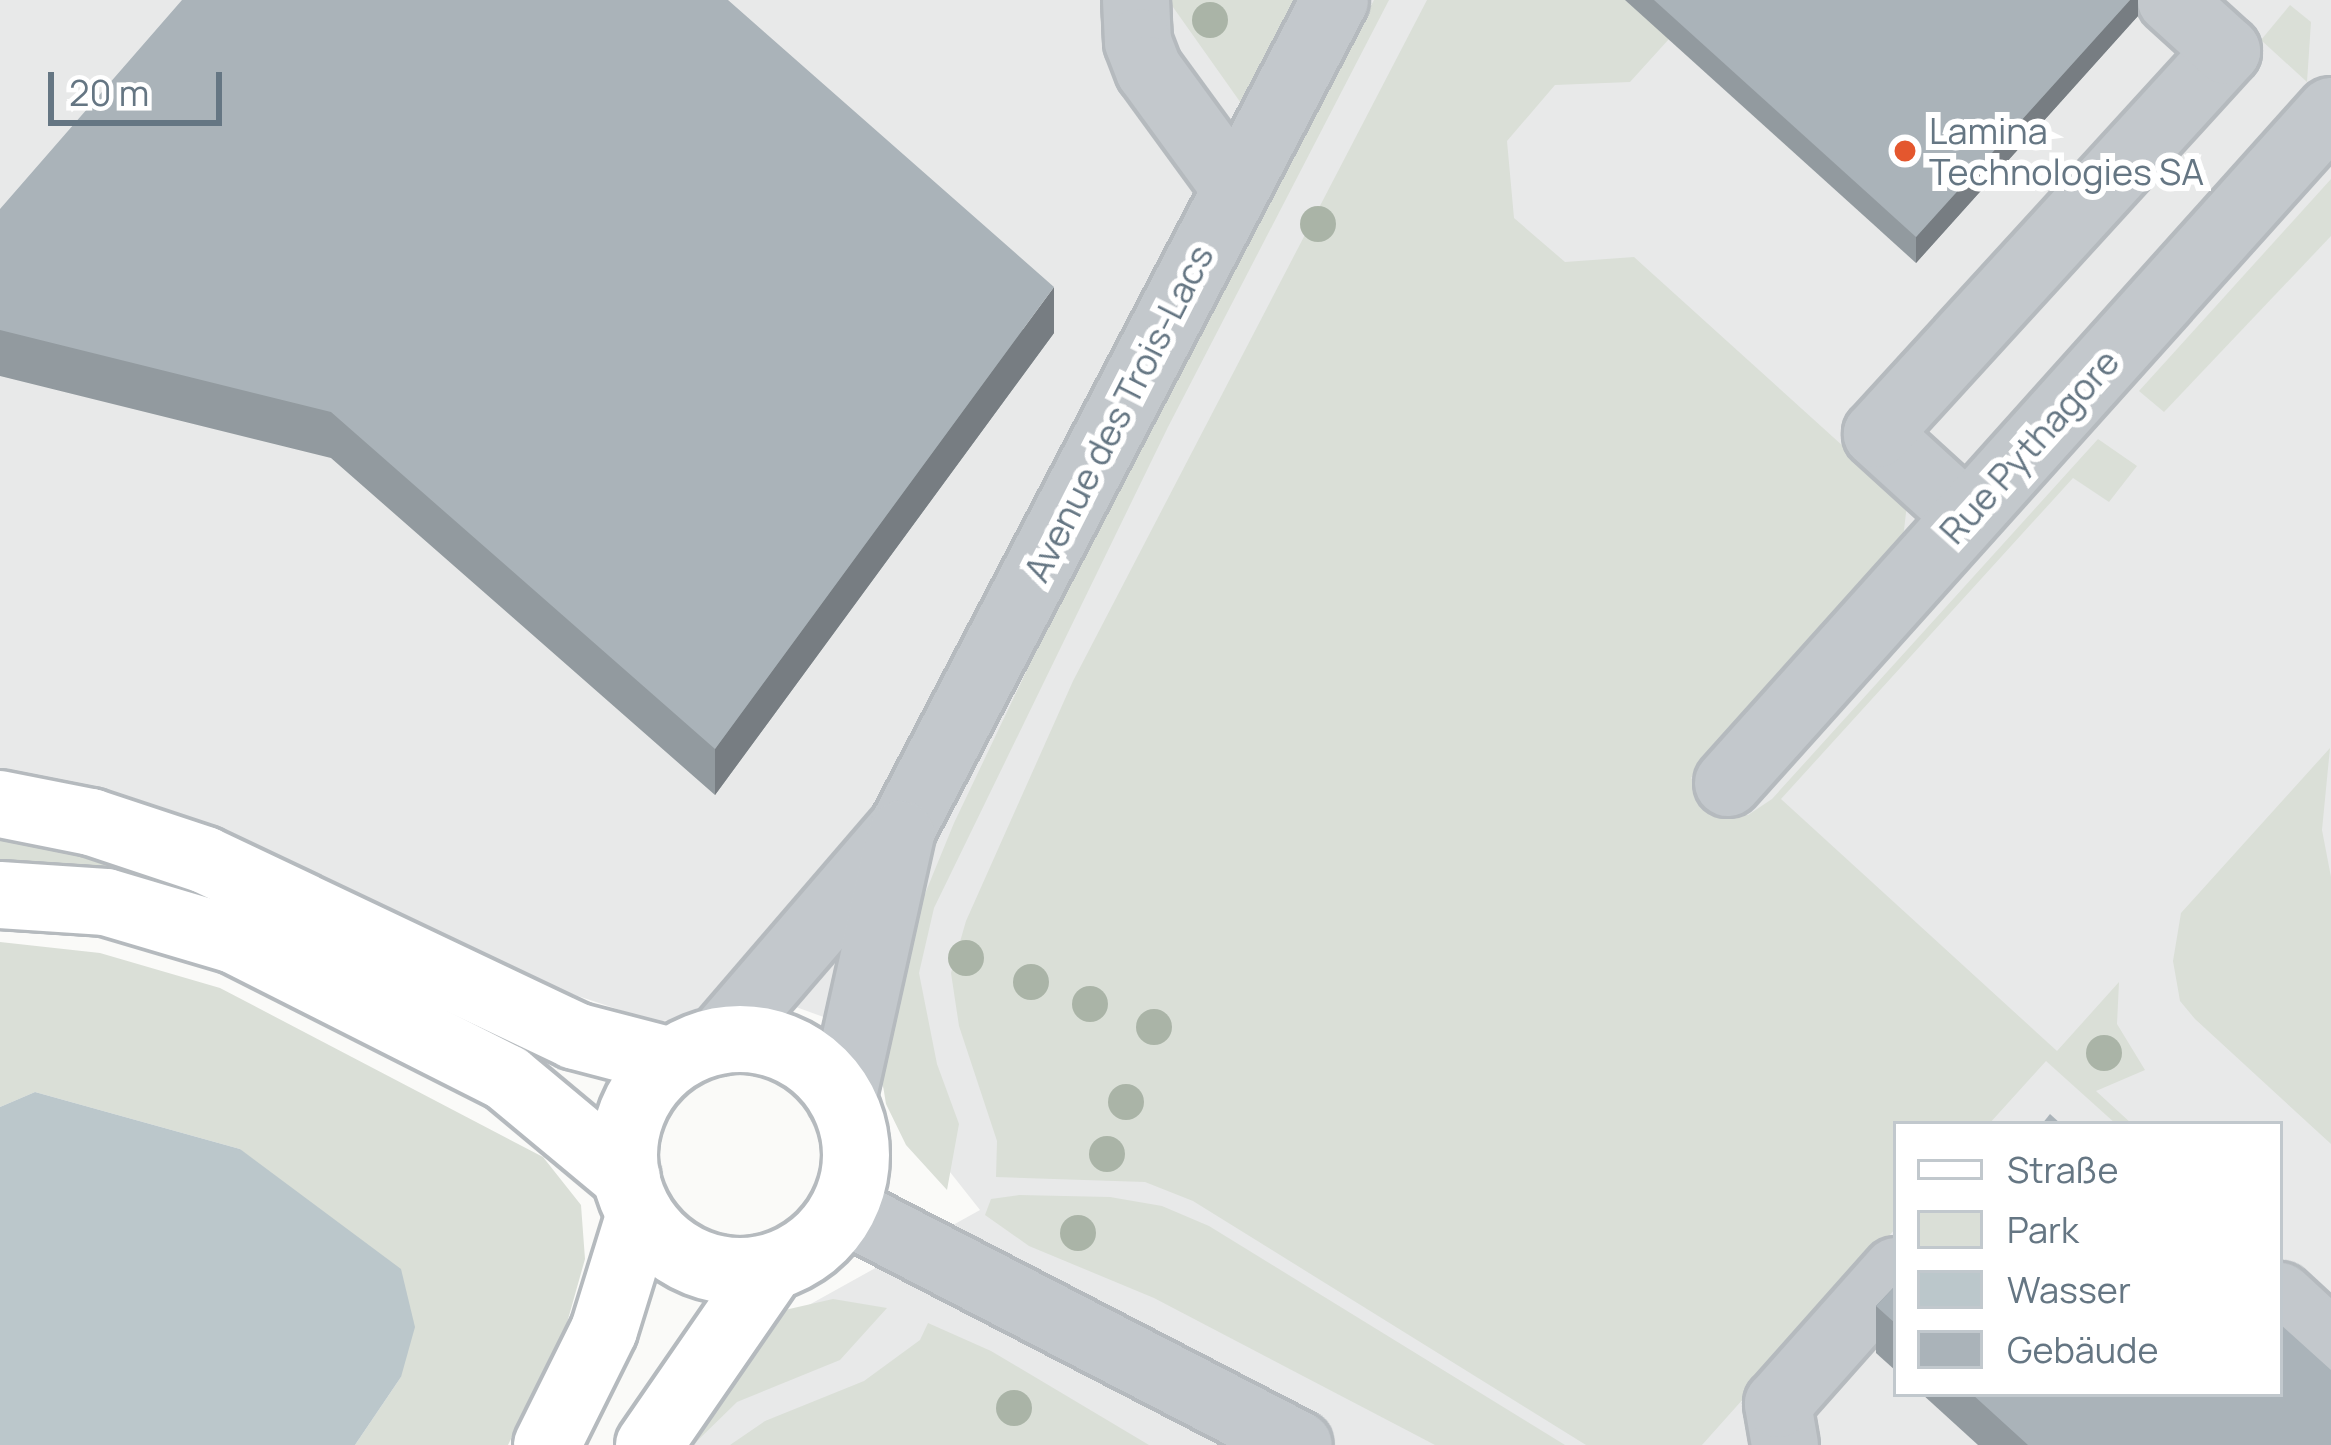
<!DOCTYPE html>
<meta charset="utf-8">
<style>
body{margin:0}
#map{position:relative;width:2331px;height:1445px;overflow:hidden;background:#fafaf8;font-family:Manrope,sans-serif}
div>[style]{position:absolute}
.built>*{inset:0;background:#e8e9e9}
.green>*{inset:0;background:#dadfd7}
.water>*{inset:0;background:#bbc7cb}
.roads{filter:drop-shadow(3px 0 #b5babe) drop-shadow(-3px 0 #b5babe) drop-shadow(0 3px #b5babe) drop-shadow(0 -3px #b5babe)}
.minor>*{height:66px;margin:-33px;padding:0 33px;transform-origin:33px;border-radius:33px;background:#c3c8cc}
.major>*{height:66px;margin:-33px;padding:0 33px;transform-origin:33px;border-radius:33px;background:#fff}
.major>.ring{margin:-33px;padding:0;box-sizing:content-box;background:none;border:66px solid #fff;border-radius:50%}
.highway>*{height:66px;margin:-33px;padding:0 33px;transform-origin:33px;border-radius:33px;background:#fff}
.trees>*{width:36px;height:36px;margin:-18px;border-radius:50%;background:#aab4a7}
.wall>*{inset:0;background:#929a9f}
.shaded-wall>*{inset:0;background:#777d82}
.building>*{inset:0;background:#aab3b9}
.dots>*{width:33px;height:33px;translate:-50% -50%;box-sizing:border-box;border:6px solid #fff;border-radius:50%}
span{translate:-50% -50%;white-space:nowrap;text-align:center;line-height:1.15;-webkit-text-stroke:12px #fff;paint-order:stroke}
.poi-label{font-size:36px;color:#657683}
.left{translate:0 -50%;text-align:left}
.street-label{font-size:36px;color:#657683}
.legend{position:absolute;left:1893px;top:1121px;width:390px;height:276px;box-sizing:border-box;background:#fff;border:3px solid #c1c8cd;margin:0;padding:15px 21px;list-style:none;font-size:36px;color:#657683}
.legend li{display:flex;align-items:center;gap:24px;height:60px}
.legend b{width:60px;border:3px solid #c1c8cd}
.scale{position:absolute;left:48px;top:72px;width:174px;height:54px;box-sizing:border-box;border:6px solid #657683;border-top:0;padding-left:15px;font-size:36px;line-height:42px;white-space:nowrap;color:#657683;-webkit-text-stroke:9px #fff;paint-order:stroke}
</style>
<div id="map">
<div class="built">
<div style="clip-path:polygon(evenodd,0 0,2331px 0,2331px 1445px,649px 1445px,697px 1367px,980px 1210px,829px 1019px,785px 1003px,656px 1022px,0 804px,0 0,1896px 1124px,2280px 1124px,2280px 1394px,1896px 1394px,1896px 1124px)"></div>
</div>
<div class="green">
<div style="clip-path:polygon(1168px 0,1299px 0,1243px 106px)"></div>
<div style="clip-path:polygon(1374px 0,1389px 0,1168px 427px,934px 908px,919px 973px,937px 1064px,959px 1124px,947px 1190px,906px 1145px,886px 1104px,878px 1055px,888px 984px,954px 823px,1078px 563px)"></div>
<div style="clip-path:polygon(1427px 0,1626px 0,1669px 39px,1630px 82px,1555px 85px,1507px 141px,1514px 218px,1565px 262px,1634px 257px,1907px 504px,1903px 539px,1691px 778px,1728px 812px,1748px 815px,1772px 799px,2098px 439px,2137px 466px,2109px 502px,2073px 478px,1781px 799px,2057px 1051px,2119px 982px,2117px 1024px,2145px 1070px,2096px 1091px,2132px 1124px,2116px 1124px,2046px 1061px,1989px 1124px,1896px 1124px,1896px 1228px,1702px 1445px,1586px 1445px,1193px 1201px,1145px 1182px,996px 1177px,997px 1141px,959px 1026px,951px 973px,966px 921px,1073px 681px)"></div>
<div style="clip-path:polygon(2290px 5px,2311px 22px,2307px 82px,2261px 40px)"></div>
<div style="clip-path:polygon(2331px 179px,2331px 236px,2164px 412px,2139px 391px)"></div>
<div style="clip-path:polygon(2330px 748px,2322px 830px,2331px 877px,2331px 1144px,2195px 1019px,2180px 1001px,2173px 961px,2181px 913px)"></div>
<div style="clip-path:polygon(0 822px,267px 909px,0 868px)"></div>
<div style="clip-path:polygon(0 942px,100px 953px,220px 988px,543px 1157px,581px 1205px,585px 1259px,565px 1330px,508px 1445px,355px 1445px,401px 1377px,240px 1149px,35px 1092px,0 1107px)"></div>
<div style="clip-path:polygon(1019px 1195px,1110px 1197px,1162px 1206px,1209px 1226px,1565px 1445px,1435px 1445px,1154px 1298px,1029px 1246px,985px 1215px,991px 1199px)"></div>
<div style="clip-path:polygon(833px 1299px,887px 1308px,840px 1360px,737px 1402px,693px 1445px,672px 1445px,776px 1312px)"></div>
<div style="clip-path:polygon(928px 1323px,991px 1351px,1149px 1445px,730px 1445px,765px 1421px,864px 1381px,920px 1340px)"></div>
</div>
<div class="water">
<div style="clip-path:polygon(35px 1092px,240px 1149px,401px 1269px,415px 1327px,401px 1377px,355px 1445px,0 1445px,0 1107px)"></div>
</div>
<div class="roads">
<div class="minor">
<div style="left:1136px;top:0;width:42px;rotate:87.3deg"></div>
<div style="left:1138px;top:42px;width:30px;rotate:69deg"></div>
<div style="left:1149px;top:70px;width:146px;rotate:53.9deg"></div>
<div style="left:1967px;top:516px;width:122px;rotate:-137.7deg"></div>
<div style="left:1877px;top:434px;width:519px;rotate:-47.58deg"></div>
<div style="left:2227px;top:51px;width:76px;rotate:-137.7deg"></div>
<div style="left:1728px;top:783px;width:903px;rotate:-48.1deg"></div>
<div style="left:719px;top:1041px;width:282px;rotate:-49.3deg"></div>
<div style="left:903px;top:827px;width:933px;rotate:-62.42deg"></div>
<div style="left:842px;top:1100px;width:272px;rotate:-77.5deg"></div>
<div style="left:843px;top:1209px;width:513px;rotate:27.36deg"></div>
<div style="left:2280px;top:1296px;width:69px;rotate:42.7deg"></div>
<div style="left:1785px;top:1445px;width:42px;rotate:-99.7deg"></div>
<div style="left:1778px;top:1404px;width:178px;rotate:-48.4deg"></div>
</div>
<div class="major">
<div class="ring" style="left:624px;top:1039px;width:166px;height:166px"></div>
<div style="left:547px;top:1445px;width:128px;rotate:-63.6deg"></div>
<div style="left:604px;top:1330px;width:121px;rotate:-72.8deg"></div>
<div style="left:649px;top:1445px;width:215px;rotate:-55.4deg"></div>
</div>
<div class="highway">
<div style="left:0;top:804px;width:93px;rotate:11.2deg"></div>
<div style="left:91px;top:822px;width:120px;rotate:18.4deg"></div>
<div style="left:205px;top:860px;width:410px;rotate:25.4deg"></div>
<div style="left:575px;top:1036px;width:99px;rotate:14.6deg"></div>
<div style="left:0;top:895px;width:106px;rotate:3.8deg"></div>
<div style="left:106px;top:902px;width:134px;rotate:16.5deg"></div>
<div style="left:234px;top:940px;width:306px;rotate:26.8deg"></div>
<div style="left:507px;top:1078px;width:156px;rotate:39.8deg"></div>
</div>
</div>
<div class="trees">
<div style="left:1210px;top:20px"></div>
<div style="left:1318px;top:224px"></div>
<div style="left:966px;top:958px"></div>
<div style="left:1031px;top:982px"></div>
<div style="left:1090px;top:1004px"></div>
<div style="left:1154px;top:1027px"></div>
<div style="left:2104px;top:1053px"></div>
<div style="left:1126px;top:1102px"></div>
<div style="left:1107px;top:1154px"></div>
<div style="left:1078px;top:1233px"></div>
<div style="left:1014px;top:1408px"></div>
</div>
<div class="wall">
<div style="clip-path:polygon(1625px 0,2138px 0,2138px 16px,1916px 263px)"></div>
<div style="clip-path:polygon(0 209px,1054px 333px,715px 795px,331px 458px,0 376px)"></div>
<div style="clip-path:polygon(1896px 1285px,1896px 1371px,1876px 1353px,1876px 1306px)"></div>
<div style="clip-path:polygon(1922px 1394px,2280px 1394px,2331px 1445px,1978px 1445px)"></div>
</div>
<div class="shaded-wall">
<div style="clip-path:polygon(2130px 0,2138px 0,2138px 16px,1916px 263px,1916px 237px)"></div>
<div style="clip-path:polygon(1054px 287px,1054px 333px,715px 795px,715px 749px)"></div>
</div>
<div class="building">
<div style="clip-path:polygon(182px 0,728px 0,1054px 287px,715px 749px,331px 412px,0 330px,0 209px)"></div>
<div style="clip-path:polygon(1654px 0,2130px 0,1916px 237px)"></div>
<div style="clip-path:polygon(2050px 1114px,2061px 1124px,2042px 1124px)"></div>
<div style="clip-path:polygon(1896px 1285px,1896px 1324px,1876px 1306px)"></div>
<div style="clip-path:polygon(2280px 1324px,2331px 1370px,2331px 1445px,2028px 1445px,1972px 1394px,2280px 1394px)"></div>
</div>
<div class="dots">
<div style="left:1905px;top:151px;background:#e4572e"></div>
</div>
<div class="poi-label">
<span class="left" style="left:1929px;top:151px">Lamina<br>Technologies SA</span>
</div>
<div class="street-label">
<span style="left:1118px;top:413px;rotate:-63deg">Avenue des Trois-Lacs</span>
<span style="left:2029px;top:446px;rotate:-48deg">Rue Pythagore</span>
</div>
<ul class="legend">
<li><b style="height:15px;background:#fff"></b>Straße</li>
<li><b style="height:33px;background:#dadfd7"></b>Park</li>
<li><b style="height:33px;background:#bbc7cb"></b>Wasser</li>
<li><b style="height:33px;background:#aab3b9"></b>Gebäude</li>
</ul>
<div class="scale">20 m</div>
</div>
